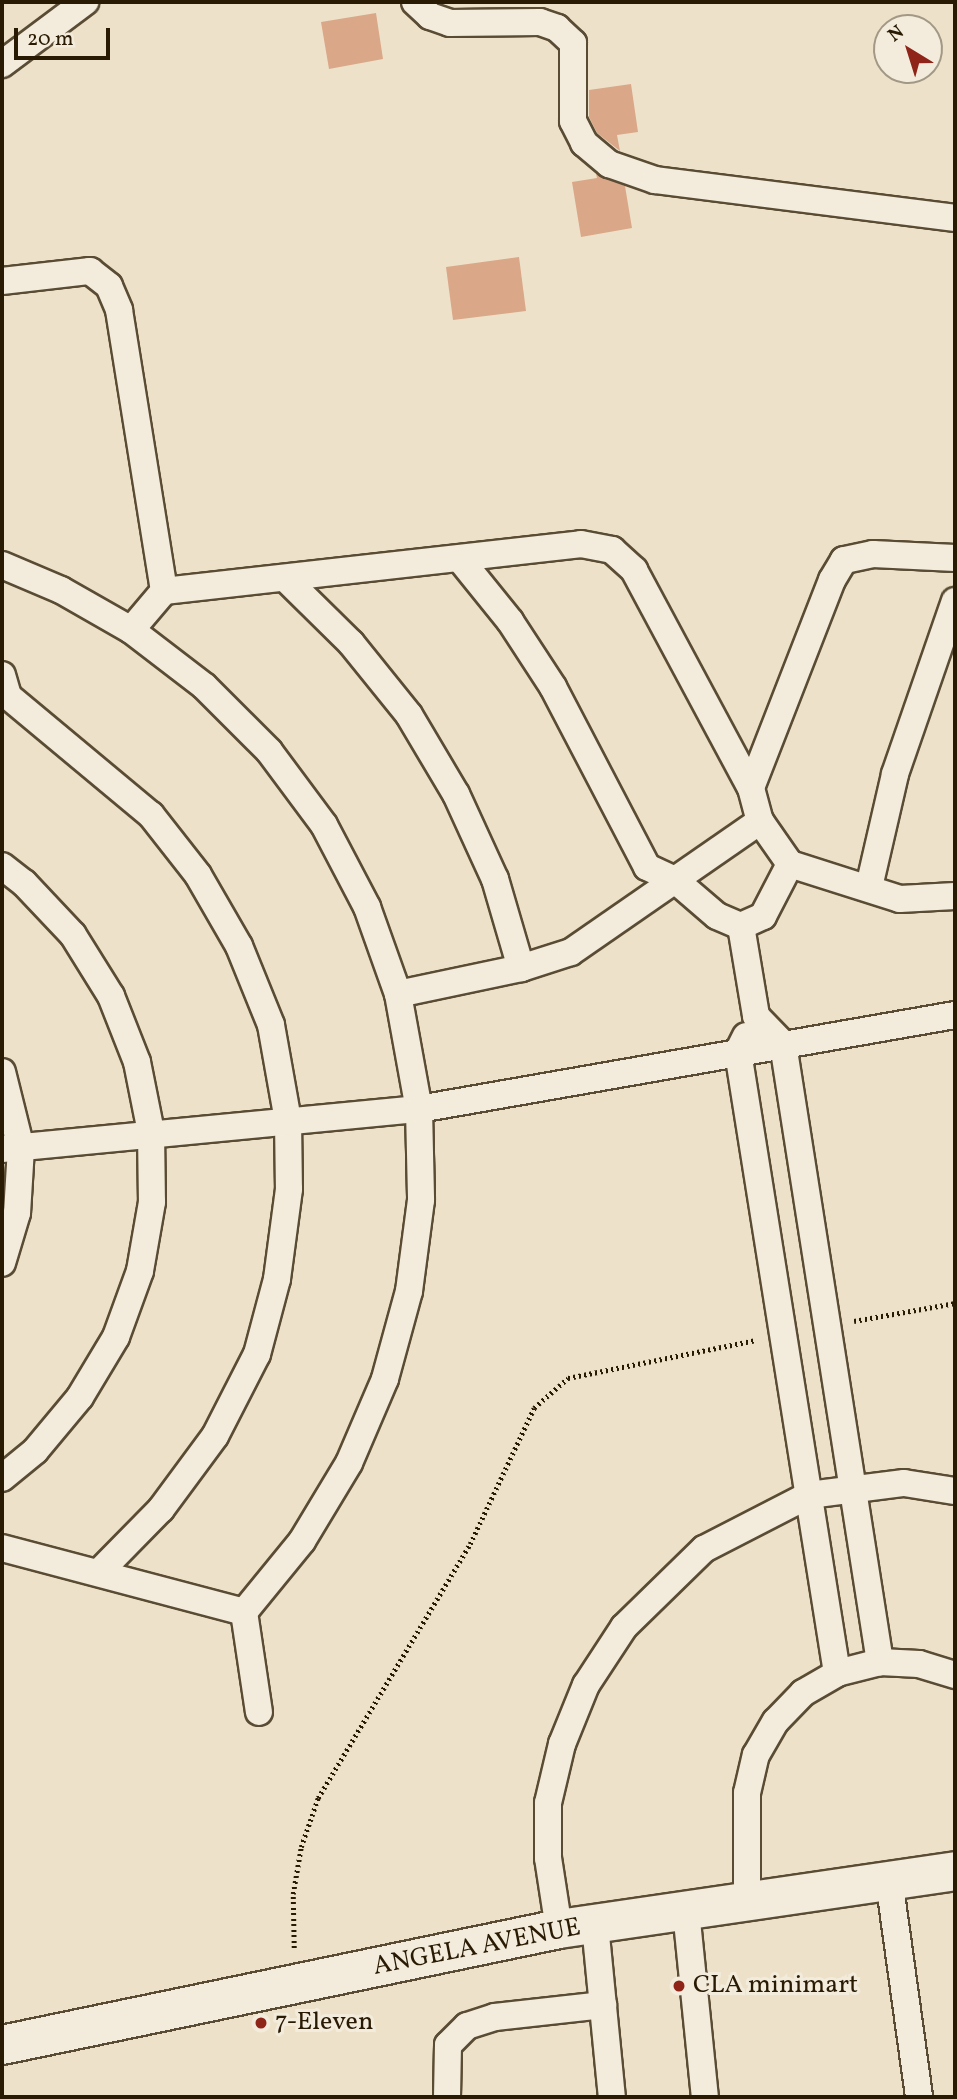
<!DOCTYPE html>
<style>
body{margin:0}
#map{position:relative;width:957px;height:2099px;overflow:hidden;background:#ede2c9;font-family:Vollkorn,serif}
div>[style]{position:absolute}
.building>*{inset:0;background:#daa788}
.path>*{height:4.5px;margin-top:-2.25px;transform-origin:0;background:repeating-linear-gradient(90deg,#291a03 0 2px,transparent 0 5.5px)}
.roads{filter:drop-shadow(2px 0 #5a4c34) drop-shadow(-2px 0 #5a4c34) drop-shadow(0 2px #5a4c34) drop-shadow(0 -2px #5a4c34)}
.minor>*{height:26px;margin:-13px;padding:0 13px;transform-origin:13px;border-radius:13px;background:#f3ecdc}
.secondary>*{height:38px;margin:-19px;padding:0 19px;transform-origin:19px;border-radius:19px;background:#f3ecdc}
.dots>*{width:19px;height:19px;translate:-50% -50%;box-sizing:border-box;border:4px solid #f3ecdc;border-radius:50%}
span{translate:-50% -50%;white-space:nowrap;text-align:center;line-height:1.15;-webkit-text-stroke:6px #f3ecdc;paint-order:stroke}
.street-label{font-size:26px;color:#291a03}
.poi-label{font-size:26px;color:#291a03}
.left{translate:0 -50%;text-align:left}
.frame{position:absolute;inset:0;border:4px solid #291a03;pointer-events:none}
.north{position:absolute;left:873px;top:14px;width:70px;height:70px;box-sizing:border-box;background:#f3ecdc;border:2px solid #a29885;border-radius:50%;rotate:322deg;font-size:19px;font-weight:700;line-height:28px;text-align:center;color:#291a03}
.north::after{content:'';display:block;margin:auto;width:24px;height:32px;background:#8f2418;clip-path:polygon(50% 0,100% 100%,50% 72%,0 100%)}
.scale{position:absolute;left:14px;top:28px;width:96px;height:32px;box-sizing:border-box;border:4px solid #291a03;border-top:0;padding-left:9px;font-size:21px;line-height:24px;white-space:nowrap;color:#291a03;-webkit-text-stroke:5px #f3ecdc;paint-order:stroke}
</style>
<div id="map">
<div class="building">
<div style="clip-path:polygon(376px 13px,383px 59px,329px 69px,321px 22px)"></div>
<div style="clip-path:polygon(631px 84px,638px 132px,617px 135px,620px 151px,597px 133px,589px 117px,589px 90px)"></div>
<div style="clip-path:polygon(596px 174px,625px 186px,632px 228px,581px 237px,572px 182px,597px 178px)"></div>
<div style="clip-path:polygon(519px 257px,526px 311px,453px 320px,446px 267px)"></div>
</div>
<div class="path">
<div style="left:854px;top:1321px;width:103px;rotate:-10.1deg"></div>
<div style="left:294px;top:1948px;width:54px;rotate:-91.1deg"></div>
<div style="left:293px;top:1894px;width:48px;rotate:-80.3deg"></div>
<div style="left:301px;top:1847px;width:52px;rotate:-70.9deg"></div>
<div style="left:318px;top:1798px;width:296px;rotate:-59.1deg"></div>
<div style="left:470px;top:1544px;width:150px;rotate:-64.8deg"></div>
<div style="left:534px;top:1408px;width:45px;rotate:-41.4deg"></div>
<div style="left:568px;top:1378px;width:192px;rotate:-11.4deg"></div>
</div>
<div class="roads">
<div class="minor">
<div style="left:415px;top:2px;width:21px;rotate:43deg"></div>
<div style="left:430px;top:16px;width:21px;rotate:19deg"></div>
<div style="left:450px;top:23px;width:90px;rotate:-0.6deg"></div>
<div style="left:540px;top:22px;width:18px;rotate:19deg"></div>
<div style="left:557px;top:28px;width:22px;rotate:43deg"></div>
<div style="left:573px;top:43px;width:78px;rotate:90deg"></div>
<div style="left:573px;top:121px;width:25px;rotate:63deg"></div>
<div style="left:584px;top:143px;width:33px;rotate:40deg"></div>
<div style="left:609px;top:164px;width:49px;rotate:19.2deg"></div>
<div style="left:655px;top:180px;width:302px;rotate:7.2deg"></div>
<div style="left:2px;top:64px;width:104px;rotate:-36.8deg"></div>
<div style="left:2px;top:281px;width:89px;rotate:-6.5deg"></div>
<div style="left:90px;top:271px;width:24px;rotate:38deg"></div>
<div style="left:109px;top:286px;width:26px;rotate:67deg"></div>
<div style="left:119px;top:310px;width:285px;rotate:80.9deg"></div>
<div style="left:164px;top:591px;width:51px;rotate:130.2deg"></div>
<div style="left:955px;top:558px;width:82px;rotate:-177.2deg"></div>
<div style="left:873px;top:554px;width:30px;rotate:168deg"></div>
<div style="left:844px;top:560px;width:23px;rotate:121deg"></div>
<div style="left:832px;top:580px;width:223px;rotate:111.3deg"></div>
<div style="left:751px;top:788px;width:34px;rotate:75deg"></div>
<div style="left:760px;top:821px;width:52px;rotate:55.1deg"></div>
<div style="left:790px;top:864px;width:115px;rotate:17.7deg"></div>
<div style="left:900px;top:899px;width:55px;rotate:-3.1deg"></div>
<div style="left:460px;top:559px;width:80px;rotate:51.1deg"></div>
<div style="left:510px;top:621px;width:79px;rotate:56.9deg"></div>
<div style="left:553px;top:687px;width:203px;rotate:62.4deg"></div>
<div style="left:647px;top:867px;width:31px;rotate:25deg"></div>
<div style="left:675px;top:880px;width:55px;rotate:40.6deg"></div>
<div style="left:717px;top:916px;width:26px;rotate:23deg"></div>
<div style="left:741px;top:926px;width:24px;rotate:-24deg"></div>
<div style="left:763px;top:916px;width:59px;rotate:-62.6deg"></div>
<div style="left:2px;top:565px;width:64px;rotate:23deg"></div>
<div style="left:61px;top:590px;width:81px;rotate:29.7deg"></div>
<div style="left:131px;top:630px;width:92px;rotate:37.5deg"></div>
<div style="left:204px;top:686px;width:92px;rotate:45deg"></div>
<div style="left:269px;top:751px;width:92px;rotate:53.4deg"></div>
<div style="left:324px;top:825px;width:93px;rotate:62.3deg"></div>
<div style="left:367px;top:907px;width:92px;rotate:70.4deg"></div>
<div style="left:398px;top:994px;width:117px;rotate:79.7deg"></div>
<div style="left:419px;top:1109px;width:91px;rotate:88.7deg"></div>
<div style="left:421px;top:1200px;width:92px;rotate:97.5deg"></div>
<div style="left:409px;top:1291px;width:91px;rotate:105.3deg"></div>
<div style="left:385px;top:1379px;width:91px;rotate:113.2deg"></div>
<div style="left:349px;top:1463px;width:91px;rotate:121.1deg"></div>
<div style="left:302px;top:1541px;width:92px;rotate:129.2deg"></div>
<div style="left:244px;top:1612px;width:101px;rotate:81.5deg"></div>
<div style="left:285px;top:578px;width:93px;rotate:44.6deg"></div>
<div style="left:351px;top:643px;width:92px;rotate:51.1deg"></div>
<div style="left:409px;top:715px;width:92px;rotate:59.3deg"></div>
<div style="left:456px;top:794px;width:94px;rotate:65.4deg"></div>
<div style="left:495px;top:879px;width:93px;rotate:73.7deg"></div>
<div style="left:164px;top:591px;width:420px;rotate:-6.4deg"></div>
<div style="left:581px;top:544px;width:32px;rotate:11deg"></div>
<div style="left:612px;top:550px;width:30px;rotate:42deg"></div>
<div style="left:634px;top:570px;width:247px;rotate:61.8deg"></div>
<div style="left:2px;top:675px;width:22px;rotate:74deg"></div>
<div style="left:8px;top:696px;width:186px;rotate:39.8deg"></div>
<div style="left:151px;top:815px;width:76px;rotate:51.9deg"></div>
<div style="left:198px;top:875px;width:82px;rotate:60deg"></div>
<div style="left:239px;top:946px;width:85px;rotate:67.9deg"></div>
<div style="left:271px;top:1025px;width:97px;rotate:79.9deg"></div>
<div style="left:288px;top:1120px;width:69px;rotate:89.2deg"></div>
<div style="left:289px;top:1189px;width:91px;rotate:97.6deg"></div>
<div style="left:277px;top:1279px;width:78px;rotate:104.9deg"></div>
<div style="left:257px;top:1354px;width:92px;rotate:117.1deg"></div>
<div style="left:215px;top:1436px;width:91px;rotate:126.5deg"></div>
<div style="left:161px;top:1509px;width:88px;rotate:134.5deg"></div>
<div style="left:2px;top:866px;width:28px;rotate:38deg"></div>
<div style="left:24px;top:883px;width:71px;rotate:46.7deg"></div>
<div style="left:73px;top:935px;width:72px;rotate:58.1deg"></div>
<div style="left:111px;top:996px;width:71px;rotate:68.5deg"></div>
<div style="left:137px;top:1062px;width:71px;rotate:78.7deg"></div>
<div style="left:151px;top:1132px;width:70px;rotate:89.2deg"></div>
<div style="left:152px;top:1202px;width:70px;rotate:99.9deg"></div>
<div style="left:140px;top:1271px;width:70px;rotate:110deg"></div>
<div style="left:116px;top:1337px;width:70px;rotate:121deg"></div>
<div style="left:80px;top:1397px;width:70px;rotate:129.8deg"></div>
<div style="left:35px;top:1451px;width:43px;rotate:140.7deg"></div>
<div style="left:869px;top:887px;width:116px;rotate:-77deg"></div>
<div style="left:895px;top:774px;width:183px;rotate:-70.9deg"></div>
<div style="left:741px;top:926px;width:91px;rotate:80.5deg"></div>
<div style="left:756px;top:1016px;width:39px;rotate:46deg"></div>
<div style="left:783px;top:1044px;width:626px;rotate:81.08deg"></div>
<div style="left:398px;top:994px;width:126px;rotate:-11.9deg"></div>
<div style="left:521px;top:968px;width:52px;rotate:-17.7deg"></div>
<div style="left:571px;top:952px;width:230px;rotate:-34.7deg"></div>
<div style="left:746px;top:1036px;width:18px;rotate:117deg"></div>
<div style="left:738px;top:1052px;width:629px;rotate:80.94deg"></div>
<div style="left:2px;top:1072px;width:78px;rotate:76deg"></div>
<div style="left:21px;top:1148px;width:65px;rotate:93.5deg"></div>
<div style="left:17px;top:1213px;width:52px;rotate:106.7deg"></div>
<div style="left:2px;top:1149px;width:419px;rotate:-5.5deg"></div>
<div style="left:419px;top:1109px;width:544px;rotate:-9.95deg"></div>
<div style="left:2px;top:1548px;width:250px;rotate:14.8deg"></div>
<div style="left:889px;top:1880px;width:219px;rotate:82.1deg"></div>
<div style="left:747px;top:1902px;width:109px;rotate:-90deg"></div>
<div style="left:747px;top:1793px;width:39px;rotate:-77deg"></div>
<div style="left:756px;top:1755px;width:39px;rotate:-60deg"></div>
<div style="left:776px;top:1721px;width:39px;rotate:-46deg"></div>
<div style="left:803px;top:1693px;width:39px;rotate:-30deg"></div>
<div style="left:837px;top:1673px;width:44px;rotate:-14.3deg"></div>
<div style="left:880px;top:1662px;width:39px;rotate:3deg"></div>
<div style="left:919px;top:1664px;width:38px;rotate:17deg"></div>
<div style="left:686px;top:1911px;width:187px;rotate:84.2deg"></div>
<div style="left:595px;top:1925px;width:173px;rotate:84.4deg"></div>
<div style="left:559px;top:1929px;width:72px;rotate:-98.8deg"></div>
<div style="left:548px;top:1858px;width:55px;rotate:-90deg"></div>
<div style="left:548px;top:1803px;width:61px;rotate:-76.7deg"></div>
<div style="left:562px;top:1744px;width:64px;rotate:-67.9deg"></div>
<div style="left:586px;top:1685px;width:69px;rotate:-56.8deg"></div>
<div style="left:624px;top:1627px;width:112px;rotate:-44.3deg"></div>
<div style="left:704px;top:1549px;width:118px;rotate:-27.2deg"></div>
<div style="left:809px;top:1495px;width:96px;rotate:-7.2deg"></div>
<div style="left:904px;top:1483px;width:52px;rotate:8.9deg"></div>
<div style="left:447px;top:2097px;width:52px;rotate:-88.9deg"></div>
<div style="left:448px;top:2045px;width:27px;rotate:-45deg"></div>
<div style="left:467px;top:2026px;width:29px;rotate:-18deg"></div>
<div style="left:495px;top:2017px;width:109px;rotate:-6.3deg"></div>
</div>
<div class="secondary">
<div style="left:2px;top:2045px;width:569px;rotate:-11.76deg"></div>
<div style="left:559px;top:1929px;width:400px;rotate:-8.3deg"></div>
</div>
</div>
<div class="dots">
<div style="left:679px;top:1986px;background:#8f2418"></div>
<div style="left:261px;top:2023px;background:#8f2418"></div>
</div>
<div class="street-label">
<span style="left:477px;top:1948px;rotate:-11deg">ANGELA AVENUE</span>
</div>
<div class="poi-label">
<span class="left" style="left:693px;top:1986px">CLA minimart</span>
<span class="left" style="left:275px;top:2023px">7-Eleven</span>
</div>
<div class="frame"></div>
<div class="north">N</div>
<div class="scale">20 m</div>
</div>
